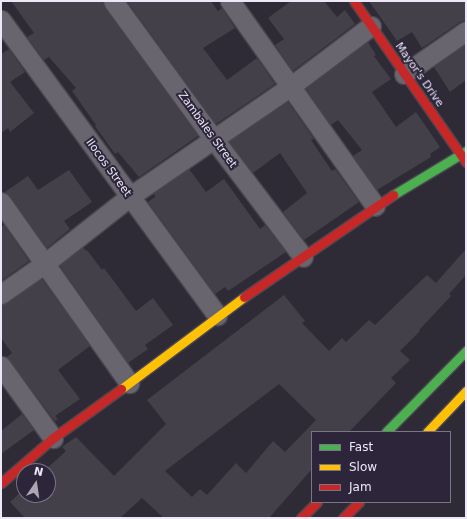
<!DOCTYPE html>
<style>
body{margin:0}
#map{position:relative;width:467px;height:519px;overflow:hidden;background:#2e2b36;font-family:"DejaVu Sans",sans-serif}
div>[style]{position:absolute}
.building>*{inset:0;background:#43404a}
.roads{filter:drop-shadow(1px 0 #4a4751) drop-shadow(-1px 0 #4a4751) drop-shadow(0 1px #4a4751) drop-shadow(0 -1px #4a4751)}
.street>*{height:19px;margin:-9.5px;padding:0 9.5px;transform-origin:9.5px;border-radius:9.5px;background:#68656e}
.fast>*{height:9px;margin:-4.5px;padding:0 4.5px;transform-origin:4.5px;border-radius:4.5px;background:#4caf50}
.slow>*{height:9px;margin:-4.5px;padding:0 4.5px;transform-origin:4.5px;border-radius:4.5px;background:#ffc107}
.jam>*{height:9px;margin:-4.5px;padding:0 4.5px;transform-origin:4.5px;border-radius:4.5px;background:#c62828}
span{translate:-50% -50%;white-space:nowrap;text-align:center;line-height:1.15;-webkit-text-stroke:4px #2d263b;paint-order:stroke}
.street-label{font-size:11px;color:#ece8f7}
.frame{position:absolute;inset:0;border:2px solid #ece8f7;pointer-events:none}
.legend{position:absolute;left:311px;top:431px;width:140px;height:72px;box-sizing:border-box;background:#2d263b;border:1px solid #797486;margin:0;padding:5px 7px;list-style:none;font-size:12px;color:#ece8f7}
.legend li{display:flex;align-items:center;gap:8px;height:20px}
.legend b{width:20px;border:1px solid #797486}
.north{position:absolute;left:16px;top:463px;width:40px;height:40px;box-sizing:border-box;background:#2d263b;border:1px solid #797486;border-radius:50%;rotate:13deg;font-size:11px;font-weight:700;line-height:16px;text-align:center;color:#ece8f7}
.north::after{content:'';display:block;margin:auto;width:14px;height:18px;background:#aaa6b3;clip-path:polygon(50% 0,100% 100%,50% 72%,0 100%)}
</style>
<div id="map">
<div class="building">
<div style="clip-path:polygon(11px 1px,102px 1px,104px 7px,198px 136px,139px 177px,118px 152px,115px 154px,95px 126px,96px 125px,72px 91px,76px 88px,49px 57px,44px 60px,27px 37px,34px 33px)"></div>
<div style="clip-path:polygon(127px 1px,211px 1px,218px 11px,222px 8px,235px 28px,203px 48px,227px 80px,257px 58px,275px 84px,216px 124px)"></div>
<div style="clip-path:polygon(291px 1px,324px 1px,337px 17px,345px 10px,355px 24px,293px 71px,275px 45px,284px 39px,268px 18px)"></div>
<div style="clip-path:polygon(369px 1px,466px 1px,466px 20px,460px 22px,422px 48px,412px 32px,397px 41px)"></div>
<div style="clip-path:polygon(368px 42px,376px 55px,374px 56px,391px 79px,372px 92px,396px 127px,416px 112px,440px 147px,430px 154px,431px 157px,377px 190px,353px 156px,362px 150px,338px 120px,331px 125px,306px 89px)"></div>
<div style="clip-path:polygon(466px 44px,466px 80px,450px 92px,434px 67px)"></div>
<div style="clip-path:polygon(9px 49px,25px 72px,10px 82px,34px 113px,10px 132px,8px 128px,1px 133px,1px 54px)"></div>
<div style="clip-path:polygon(288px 102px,314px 139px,311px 140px,332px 171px,335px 169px,359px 202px,304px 240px,283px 212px,307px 193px,280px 153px,253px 173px,229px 142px)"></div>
<div style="clip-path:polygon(189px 169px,206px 192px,224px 179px,260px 229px,265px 225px,286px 252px,228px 291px,225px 287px,215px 294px,148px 202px,156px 196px,153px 194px)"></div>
<div style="clip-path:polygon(69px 170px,92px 202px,64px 221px,70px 229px,47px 248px,10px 196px,5px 192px,28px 176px,38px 190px)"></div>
<div style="clip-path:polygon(4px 225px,29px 261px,1px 281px,1px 227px)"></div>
<div style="clip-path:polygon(83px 247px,86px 251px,87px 250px,102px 270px,104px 268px,136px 311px,153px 298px,173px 325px,145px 345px,148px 349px,128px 363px,60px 266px)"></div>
<div style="clip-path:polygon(evenodd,466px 249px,466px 275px,449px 294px,451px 296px,419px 330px,420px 331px,400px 351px,410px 360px,391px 378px,396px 383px,349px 432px,312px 432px,312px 469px,269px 518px,164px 518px,142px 498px,120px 518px,25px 518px,10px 502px,24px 489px,24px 495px,48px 495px,48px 471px,44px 471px,66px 451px,62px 447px,76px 437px,114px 476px,166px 424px,147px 400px,284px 295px,305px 321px,302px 323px,329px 351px,342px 338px,346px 342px,369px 320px,375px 325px,427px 275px,436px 283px,466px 249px,279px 384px,316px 420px,285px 452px,273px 441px,246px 473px,236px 463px,207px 495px,200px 489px,192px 497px,165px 471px,279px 384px)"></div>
<div style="clip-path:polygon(42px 279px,90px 346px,58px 370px,80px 399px,55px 416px,58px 419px,55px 421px,7px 357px,12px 353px,1px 338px,1px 305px,7px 303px)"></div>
<div style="clip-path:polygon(22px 414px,34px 430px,1px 454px,1px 431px)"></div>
</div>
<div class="roads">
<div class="street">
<div style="left:113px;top:1px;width:170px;rotate:53.9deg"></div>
<div style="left:213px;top:138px;width:149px;rotate:52.9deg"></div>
<div style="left:230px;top:1px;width:251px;rotate:54.7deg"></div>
<div style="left:1px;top:20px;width:366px;rotate:53.8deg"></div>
<div style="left:404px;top:74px;width:75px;rotate:-34.7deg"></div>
<div style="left:1px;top:202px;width:222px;rotate:54.7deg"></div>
<div style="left:1px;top:294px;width:52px;rotate:-34.9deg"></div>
<div style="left:44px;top:264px;width:108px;rotate:-38.2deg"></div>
<div style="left:129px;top:197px;width:196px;rotate:-34.4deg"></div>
<div style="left:291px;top:86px;width:100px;rotate:-36.9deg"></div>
<div style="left:1px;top:366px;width:89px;rotate:54.2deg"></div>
</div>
<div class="fast">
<div style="left:393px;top:195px;width:85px;rotate:-31.1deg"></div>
<div style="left:386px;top:432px;width:114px;rotate:-45.4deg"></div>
</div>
<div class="slow">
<div style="left:121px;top:389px;width:154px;rotate:-36.8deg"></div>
<div style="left:427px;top:432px;width:57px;rotate:-46.4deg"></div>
</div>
<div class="jam">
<div style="left:354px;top:1px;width:196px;rotate:55.2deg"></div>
<div style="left:244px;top:297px;width:181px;rotate:-34.4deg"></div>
<div style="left:1px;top:483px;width:69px;rotate:-40.9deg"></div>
<div style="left:53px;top:438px;width:84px;rotate:-35.8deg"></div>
<div style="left:301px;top:518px;width:23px;rotate:-45deg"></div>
<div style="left:343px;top:518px;width:23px;rotate:-45deg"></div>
</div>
</div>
<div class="street-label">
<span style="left:419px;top:75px;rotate:55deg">Mayor's Drive</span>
<span style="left:207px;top:130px;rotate:54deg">Zambales Street</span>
<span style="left:108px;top:168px;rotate:54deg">Ilocos Street</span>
</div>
<div class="frame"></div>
<ul class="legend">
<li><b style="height:5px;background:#4caf50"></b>Fast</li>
<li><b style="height:5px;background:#ffc107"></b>Slow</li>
<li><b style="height:5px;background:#c62828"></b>Jam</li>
</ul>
<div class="north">N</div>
</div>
